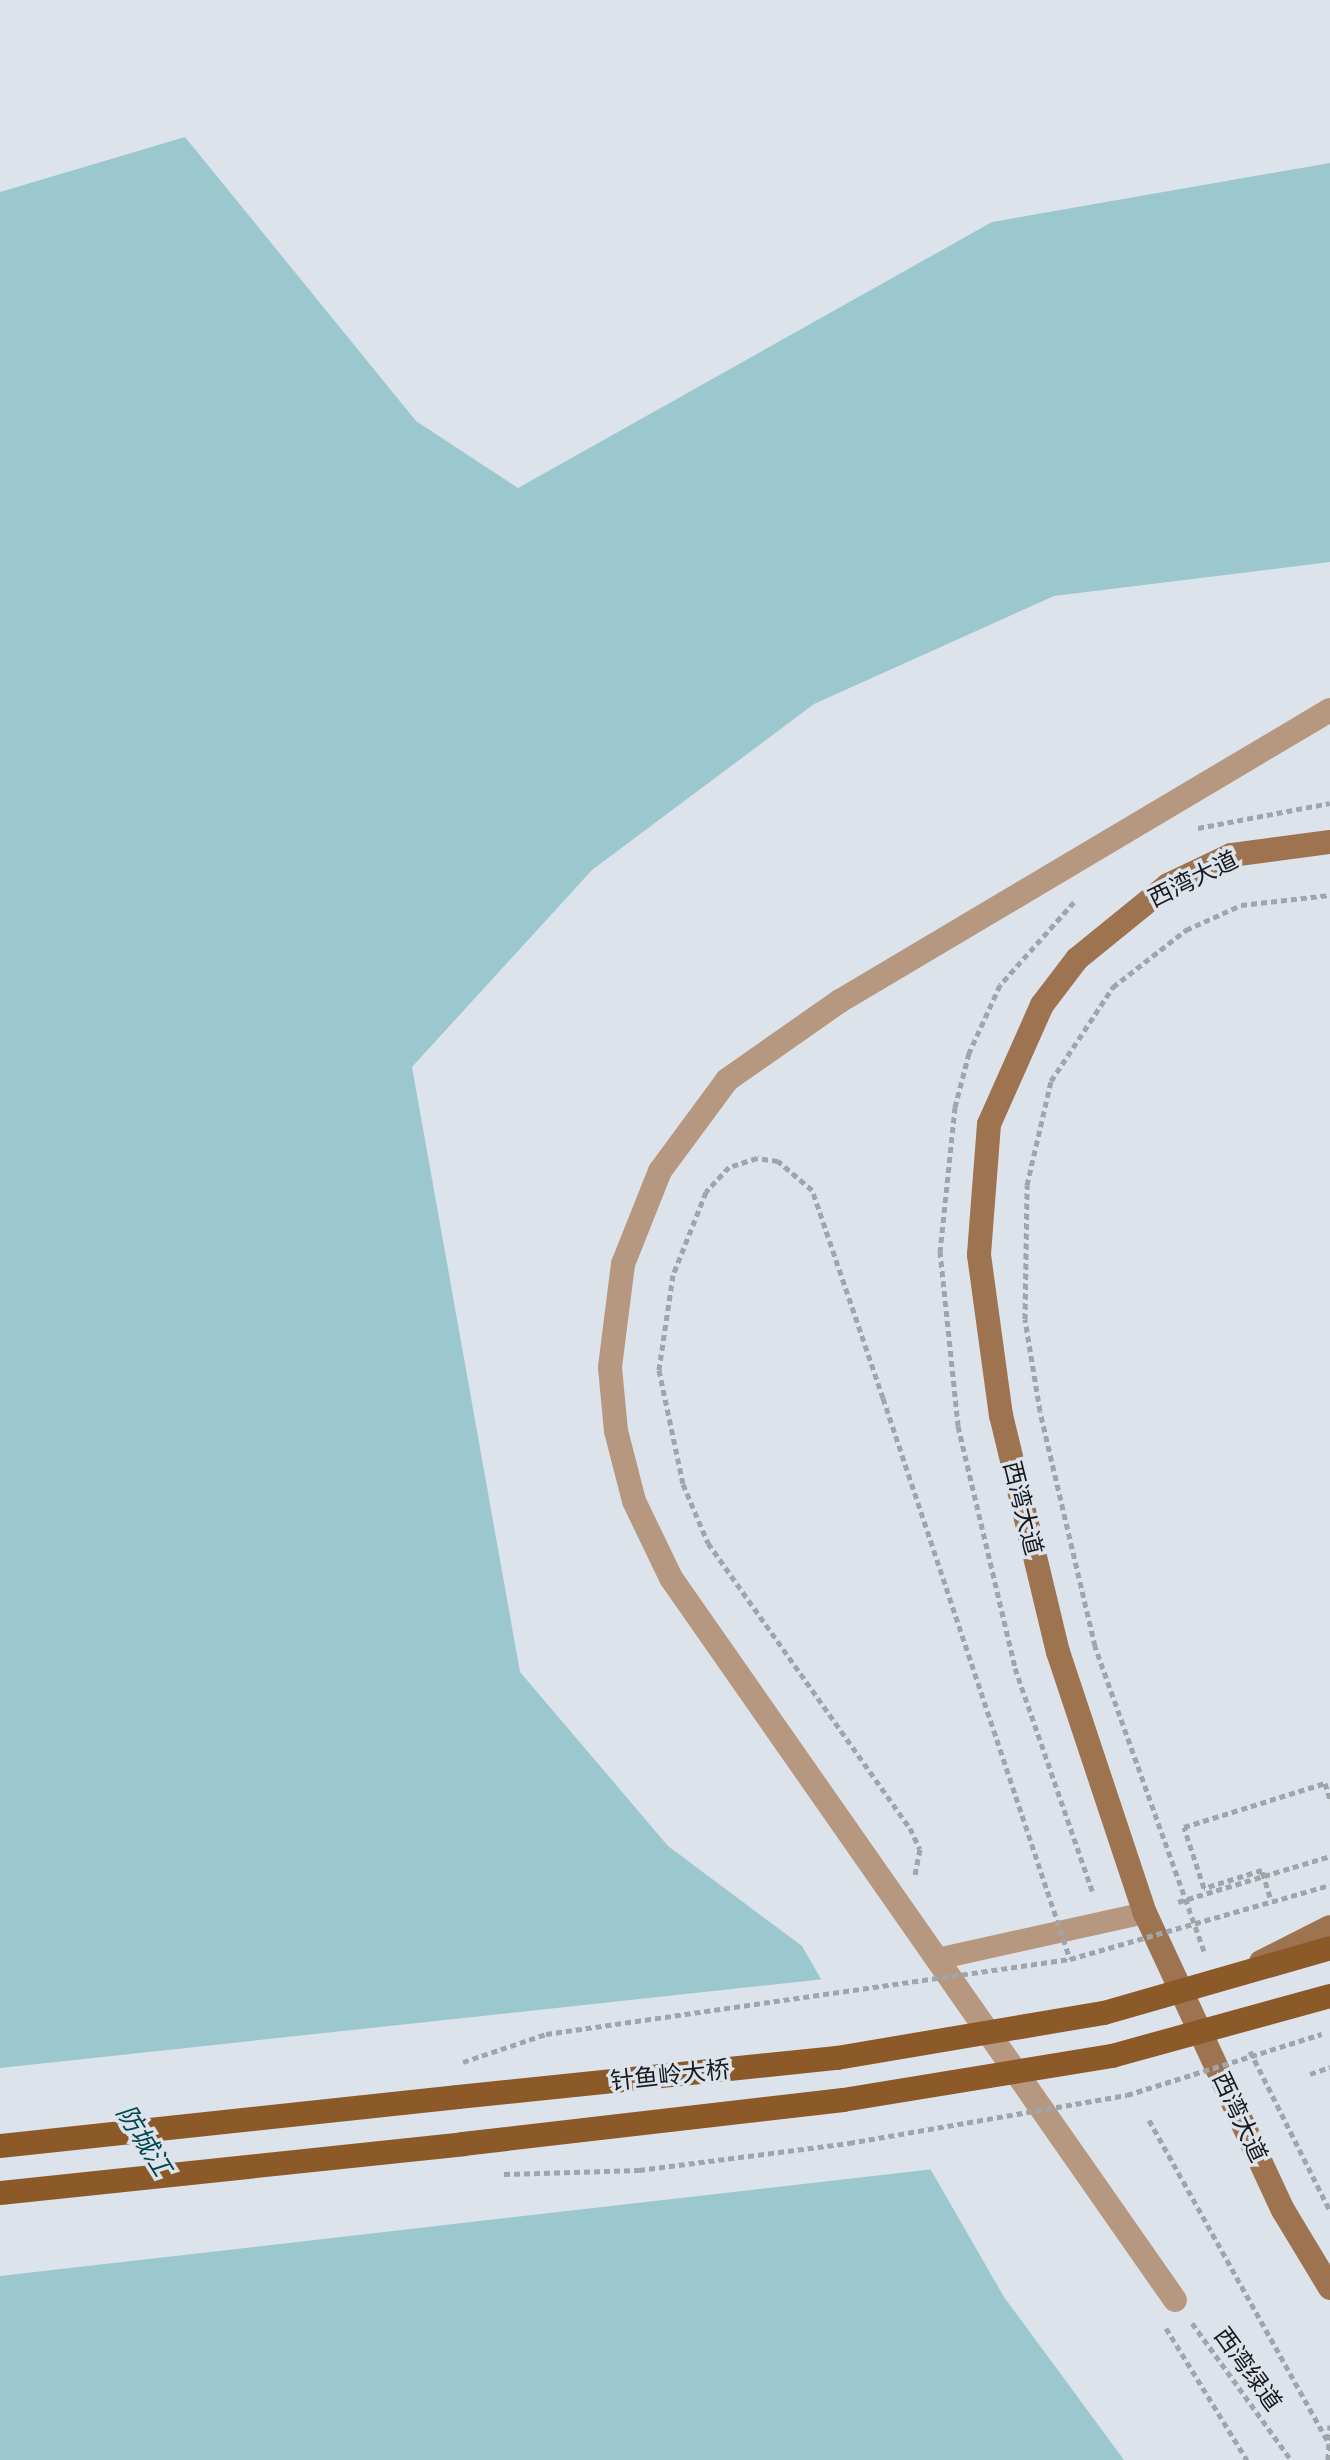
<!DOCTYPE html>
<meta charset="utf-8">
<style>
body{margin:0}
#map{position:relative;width:1330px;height:2460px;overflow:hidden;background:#dde3eb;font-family:"PT Sans Narrow","Noto Sans SC",sans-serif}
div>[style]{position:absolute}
.water>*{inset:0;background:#9bc8cf}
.pier>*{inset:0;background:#dde3eb}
.path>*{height:5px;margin-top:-2.5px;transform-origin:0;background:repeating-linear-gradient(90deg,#a0a5ac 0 6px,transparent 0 10px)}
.lane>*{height:22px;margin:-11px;padding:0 11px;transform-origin:11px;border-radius:11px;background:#b69880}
.street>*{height:24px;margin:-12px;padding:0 12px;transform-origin:12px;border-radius:12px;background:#b69880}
.secondary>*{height:24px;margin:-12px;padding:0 12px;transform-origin:12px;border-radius:12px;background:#9e7350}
.primary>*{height:24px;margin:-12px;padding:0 12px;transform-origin:12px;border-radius:12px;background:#8c5929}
.path-bridge>*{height:5px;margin-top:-2.5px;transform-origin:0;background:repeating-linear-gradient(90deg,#a0a5ac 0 6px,transparent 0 10px)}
.secondary-bridge>*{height:24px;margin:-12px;padding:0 12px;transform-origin:12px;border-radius:12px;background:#9e7350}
.primary-bridge>*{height:24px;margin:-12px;padding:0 12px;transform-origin:12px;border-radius:12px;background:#8c5929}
span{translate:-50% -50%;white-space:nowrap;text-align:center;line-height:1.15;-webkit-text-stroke:7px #dde3eb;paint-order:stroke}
.street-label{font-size:24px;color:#181a1d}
.water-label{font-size:26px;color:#00474f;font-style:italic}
</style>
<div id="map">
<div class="water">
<div style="clip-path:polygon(185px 137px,416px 421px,518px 488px,992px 222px,1330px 163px,1330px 562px,1054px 596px,814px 704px,592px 870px,412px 1067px,520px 1672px,668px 1846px,802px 1946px,1004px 2297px,1124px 2460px,0 2460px,0 192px)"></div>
</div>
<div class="pier">
<div style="clip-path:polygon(825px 1979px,934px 2169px,0 2276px,0 2068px)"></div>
</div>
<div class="path">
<div style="left:1198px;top:828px;width:134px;rotate:-10.7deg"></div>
<div style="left:1074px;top:902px;width:111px;rotate:131.7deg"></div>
<div style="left:1000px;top:985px;width:75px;rotate:114.5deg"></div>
<div style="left:969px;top:1053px;width:56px;rotate:104.5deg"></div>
<div style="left:955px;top:1107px;width:145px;rotate:95.9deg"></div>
<div style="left:940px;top:1251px;width:176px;rotate:84.1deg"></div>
<div style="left:958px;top:1426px;width:249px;rotate:76.7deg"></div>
<div style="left:1015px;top:1668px;width:238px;rotate:70.9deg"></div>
<div style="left:883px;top:1398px;width:220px;rotate:-108.8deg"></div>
<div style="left:812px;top:1190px;width:45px;rotate:-139.5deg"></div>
<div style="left:778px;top:1161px;width:21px;rotate:-172deg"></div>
<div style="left:757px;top:1158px;width:29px;rotate:162deg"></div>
<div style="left:729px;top:1167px;width:34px;rotate:133deg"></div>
<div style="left:706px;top:1192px;width:89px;rotate:111.7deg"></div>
<div style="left:673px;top:1275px;width:96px;rotate:98.4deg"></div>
<div style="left:659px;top:1370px;width:116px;rotate:78.1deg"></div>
<div style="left:683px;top:1484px;width:64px;rotate:67deg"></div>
<div style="left:708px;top:1543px;width:349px;rotate:54.7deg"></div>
<div style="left:910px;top:1828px;width:23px;rotate:65deg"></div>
<div style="left:920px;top:1849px;width:26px;rotate:101deg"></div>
<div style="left:1178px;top:1902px;width:159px;rotate:-16.8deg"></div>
<div style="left:1204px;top:1951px;width:324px;rotate:-109.7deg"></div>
<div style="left:1095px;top:1646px;width:241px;rotate:-103.2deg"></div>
<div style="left:1040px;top:1411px;width:93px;rotate:-99.3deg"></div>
<div style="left:1025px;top:1319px;width:134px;rotate:-89.1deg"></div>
<div style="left:1027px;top:1185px;width:107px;rotate:-77deg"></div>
<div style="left:1051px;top:1081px;width:113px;rotate:-56.6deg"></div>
<div style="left:1113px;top:987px;width:93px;rotate:-38deg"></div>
<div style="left:1186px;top:930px;width:60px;rotate:-24.4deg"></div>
<div style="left:1241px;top:905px;width:90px;rotate:-6.4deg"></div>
<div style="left:1250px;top:2051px;width:179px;rotate:63.4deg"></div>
<div style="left:1310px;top:2074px;width:21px;rotate:-19deg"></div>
<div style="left:1149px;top:2120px;width:371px;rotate:60.9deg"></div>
<div style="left:1192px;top:2323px;width:169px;rotate:54.1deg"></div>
<div style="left:1166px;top:2328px;width:155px;rotate:58.5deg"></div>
<div style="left:1328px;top:2460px;width:35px;rotate:-87deg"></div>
</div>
<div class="lane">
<div style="left:937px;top:1959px;width:213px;rotate:-12.5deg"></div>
</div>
<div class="street">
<div style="left:1175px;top:2300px;width:881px;rotate:-124.92deg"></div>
<div style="left:671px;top:1578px;width:85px;rotate:-115.7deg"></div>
<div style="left:634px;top:1501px;width:72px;rotate:-104.4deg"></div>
<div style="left:616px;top:1431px;width:64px;rotate:-95.4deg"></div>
<div style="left:610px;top:1367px;width:104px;rotate:-82.8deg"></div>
<div style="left:623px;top:1264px;width:100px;rotate:-68.3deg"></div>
<div style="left:660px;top:1171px;width:113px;rotate:-53.6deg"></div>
<div style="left:727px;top:1080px;width:138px;rotate:-35deg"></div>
<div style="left:840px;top:1001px;width:570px;rotate:-30.71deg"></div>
</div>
<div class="secondary">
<div style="left:1330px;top:842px;width:100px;rotate:172.5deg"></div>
<div style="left:1231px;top:855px;width:70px;rotate:154.5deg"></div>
<div style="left:1168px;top:885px;width:117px;rotate:140.9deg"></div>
<div style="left:1077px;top:959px;width:58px;rotate:127.3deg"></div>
<div style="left:1042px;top:1005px;width:130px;rotate:114deg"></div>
<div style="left:989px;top:1124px;width:131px;rotate:94.4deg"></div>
<div style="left:979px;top:1255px;width:162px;rotate:82.2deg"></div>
<div style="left:1001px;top:1415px;width:244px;rotate:76.5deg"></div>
<div style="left:1058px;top:1652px;width:275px;rotate:71.6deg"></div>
<div style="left:1145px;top:1913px;width:327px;rotate:65.1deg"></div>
<div style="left:1283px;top:2210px;width:91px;rotate:58.9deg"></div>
</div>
<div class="primary">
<div style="left:0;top:2146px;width:461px;rotate:-6.1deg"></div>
<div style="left:0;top:2193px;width:466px;rotate:-6deg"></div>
</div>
<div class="path-bridge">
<div style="left:883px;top:1398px;width:591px;rotate:71.57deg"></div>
<div style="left:1270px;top:1897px;width:28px;rotate:-107deg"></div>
<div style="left:1262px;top:1870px;width:61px;rotate:162.8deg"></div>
<div style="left:1204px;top:1888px;width:64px;rotate:-108.2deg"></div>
<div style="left:1184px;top:1827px;width:148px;rotate:-17.3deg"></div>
<div style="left:1325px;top:1783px;width:17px;rotate:73deg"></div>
<div style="left:463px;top:2062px;width:88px;rotate:-18.6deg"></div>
<div style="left:546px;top:2034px;width:529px;rotate:-8.15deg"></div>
<div style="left:1070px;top:1959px;width:270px;rotate:-15.9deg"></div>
<div style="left:504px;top:2174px;width:135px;rotate:-1.7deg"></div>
<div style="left:639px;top:2170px;width:212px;rotate:-7.3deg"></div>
<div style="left:849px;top:2143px;width:282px;rotate:-9.8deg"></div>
<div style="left:1127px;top:2095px;width:204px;rotate:-17.4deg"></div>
</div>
<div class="secondary-bridge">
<div style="left:1261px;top:1962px;width:77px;rotate:-26.9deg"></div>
</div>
<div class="primary-bridge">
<div style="left:458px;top:2097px;width:381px;rotate:-5.9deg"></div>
<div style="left:837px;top:2058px;width:271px;rotate:-9.6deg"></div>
<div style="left:1104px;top:2013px;width:235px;rotate:-16deg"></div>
<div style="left:463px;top:2144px;width:383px;rotate:-6.6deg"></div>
<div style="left:843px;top:2100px;width:273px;rotate:-9.3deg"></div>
<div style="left:1112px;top:2056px;width:226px;rotate:-15.4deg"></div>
</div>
<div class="street-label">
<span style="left:1193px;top:879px;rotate:-26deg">西湾大道</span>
<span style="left:1023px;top:1508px;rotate:76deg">西湾大道</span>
<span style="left:670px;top:2075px;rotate:-6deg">针鱼岭大桥</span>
<span style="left:1240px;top:2117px;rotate:65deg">西湾大道</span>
<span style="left:1248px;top:2369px;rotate:54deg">西湾绿道</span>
</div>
<div class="water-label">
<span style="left:144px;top:2140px;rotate:58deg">防城江</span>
</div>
</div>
